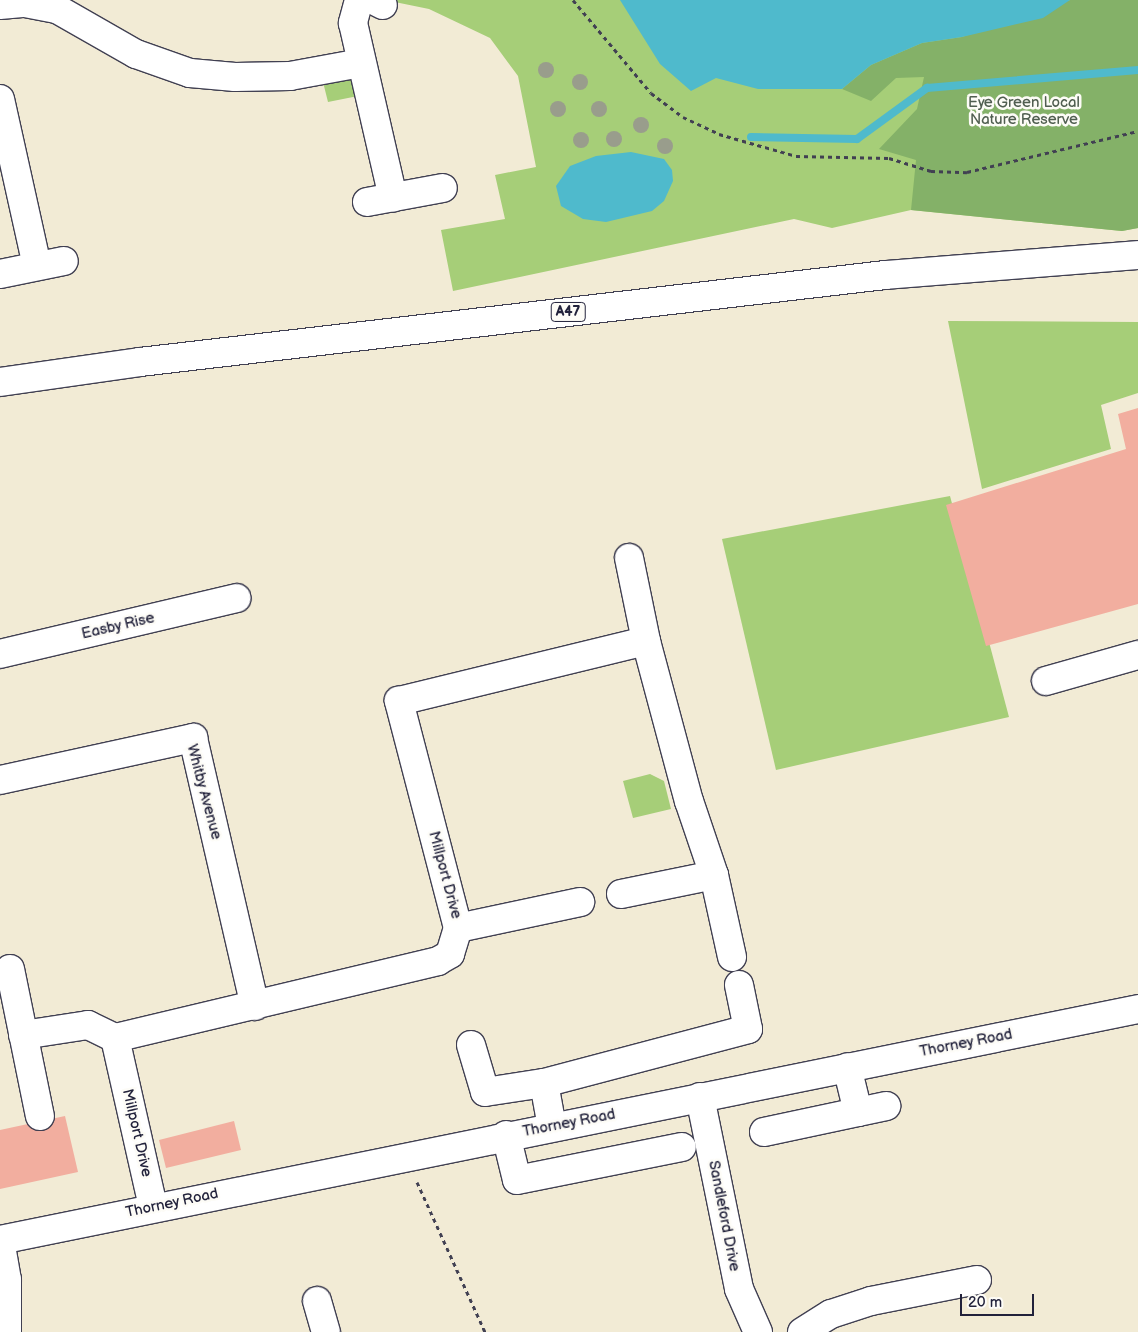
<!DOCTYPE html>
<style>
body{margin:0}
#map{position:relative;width:1138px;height:1332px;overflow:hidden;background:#f2ebd5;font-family:"Balsamiq Sans",sans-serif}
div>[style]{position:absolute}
.green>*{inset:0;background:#a6ce78}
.forest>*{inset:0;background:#84b168}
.water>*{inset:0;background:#4fbacc}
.stream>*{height:8px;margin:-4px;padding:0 4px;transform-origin:4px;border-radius:4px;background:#4fbacc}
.building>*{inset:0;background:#f2ae9f}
.path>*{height:3px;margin-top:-1.5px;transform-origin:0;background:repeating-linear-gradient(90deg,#414052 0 4px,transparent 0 8px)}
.roads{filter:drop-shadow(1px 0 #414052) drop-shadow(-1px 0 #414052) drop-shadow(0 1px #414052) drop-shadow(0 -1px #414052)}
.minor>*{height:28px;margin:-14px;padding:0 14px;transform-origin:14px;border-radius:14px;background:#fff}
.highway>*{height:28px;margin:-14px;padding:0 14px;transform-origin:14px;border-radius:14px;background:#fff}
.trees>*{width:16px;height:16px;margin:-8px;border-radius:50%;background:#999d8c}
span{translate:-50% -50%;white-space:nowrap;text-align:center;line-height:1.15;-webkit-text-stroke:5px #fdfcf7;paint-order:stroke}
.shield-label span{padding:1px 4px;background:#fdfcf7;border:1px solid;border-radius:4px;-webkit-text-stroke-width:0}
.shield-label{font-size:14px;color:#22223b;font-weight:700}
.park-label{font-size:15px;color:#505e50}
.street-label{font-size:15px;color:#22223b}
.scale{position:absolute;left:960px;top:1294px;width:74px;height:22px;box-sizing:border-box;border:2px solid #22223b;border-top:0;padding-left:6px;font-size:15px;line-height:18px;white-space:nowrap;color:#22223b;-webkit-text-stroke:4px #fdfcf7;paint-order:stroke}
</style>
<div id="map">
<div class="green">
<div style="clip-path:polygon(385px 0,1138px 0,1138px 228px,1122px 231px,911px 210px,832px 228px,794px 219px,453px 291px,441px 230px,505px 219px,495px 175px,536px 167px,518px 76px,490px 38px,429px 9px)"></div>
<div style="clip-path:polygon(361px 63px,368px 94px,328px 102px,320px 70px)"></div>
<div style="clip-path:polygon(948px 321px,1138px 322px,1138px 393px,1101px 405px,1111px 449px,982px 489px)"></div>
<div style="clip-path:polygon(950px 496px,1009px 717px,776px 770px,722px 539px)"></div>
<div style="clip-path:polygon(650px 774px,664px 781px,671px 809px,633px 818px,623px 781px)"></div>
</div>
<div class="forest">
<div style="clip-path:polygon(1070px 0,1138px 0,1138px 228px,1122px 231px,911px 210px,916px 160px,879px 149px,917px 109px,924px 77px,896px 78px,871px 101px,842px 89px,871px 65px,922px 43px,962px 37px)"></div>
</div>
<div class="water">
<div style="clip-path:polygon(620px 0,1070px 0,1043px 18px,962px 37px,922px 43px,871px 65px,842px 89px,758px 89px,716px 78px,691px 91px,660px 64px)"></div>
<div style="clip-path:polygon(631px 152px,664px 159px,672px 170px,673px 181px,664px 201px,652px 211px,606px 222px,583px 219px,561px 206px,556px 186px,570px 166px,596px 156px)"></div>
</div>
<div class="stream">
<div style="left:751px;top:137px;width:106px;rotate:1.1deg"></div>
<div style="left:857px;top:139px;width:87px;rotate:-36.1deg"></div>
<div style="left:927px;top:88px;width:212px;rotate:-4.9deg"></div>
</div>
<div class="building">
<div style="clip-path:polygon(1138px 408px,1138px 604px,986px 646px,946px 505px,1126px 449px,1118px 414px)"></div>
<div style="clip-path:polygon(65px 1116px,78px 1172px,0 1189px,0 1130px)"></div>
<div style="clip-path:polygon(234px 1121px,241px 1150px,166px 1168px,159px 1140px)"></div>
</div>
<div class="path">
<div style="left:573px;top:0;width:121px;rotate:50deg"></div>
<div style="left:651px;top:93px;width:40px;rotate:37deg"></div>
<div style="left:683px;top:117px;width:40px;rotate:25deg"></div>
<div style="left:719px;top:134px;width:80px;rotate:15.9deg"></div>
<div style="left:796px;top:156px;width:93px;rotate:1.2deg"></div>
<div style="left:889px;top:158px;width:44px;rotate:17.2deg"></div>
<div style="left:931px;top:171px;width:36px;rotate:2deg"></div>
<div style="left:967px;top:172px;width:176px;rotate:-13.5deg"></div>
<div style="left:417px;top:1182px;width:165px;rotate:65.6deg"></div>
</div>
<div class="roads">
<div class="minor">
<div style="left:359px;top:0;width:24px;rotate:105deg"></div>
<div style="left:353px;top:23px;width:179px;rotate:77.1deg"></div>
<div style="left:373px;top:0;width:11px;rotate:27deg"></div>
<div style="left:0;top:5px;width:25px;rotate:-5deg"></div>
<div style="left:25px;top:3px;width:33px;rotate:11deg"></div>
<div style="left:57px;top:9px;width:91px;rotate:29.7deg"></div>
<div style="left:136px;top:54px;width:57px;rotate:19.4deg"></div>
<div style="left:190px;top:73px;width:45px;rotate:5.1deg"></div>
<div style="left:235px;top:77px;width:55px;rotate:-1deg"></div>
<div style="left:290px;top:76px;width:72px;rotate:-10.4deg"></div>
<div style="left:0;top:99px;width:171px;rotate:77.5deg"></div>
<div style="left:367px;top:202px;width:77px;rotate:-10.4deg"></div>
<div style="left:0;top:274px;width:65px;rotate:-11.5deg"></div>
<div style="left:629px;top:558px;width:85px;rotate:78.4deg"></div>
<div style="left:0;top:654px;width:243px;rotate:-13.3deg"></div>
<div style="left:1046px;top:681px;width:96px;rotate:-15.8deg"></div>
<div style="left:0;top:780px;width:198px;rotate:-12.3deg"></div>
<div style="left:193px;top:738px;width:275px;rotate:77deg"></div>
<div style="left:621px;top:894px;width:95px;rotate:-11.5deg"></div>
<div style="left:458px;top:928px;width:125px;rotate:-12deg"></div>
<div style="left:10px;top:969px;width:150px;rotate:78.5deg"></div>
<div style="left:23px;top:1035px;width:66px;rotate:-8.7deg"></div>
<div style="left:88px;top:1025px;width:30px;rotate:26deg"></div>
<div style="left:115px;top:1038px;width:332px;rotate:-13.4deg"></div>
<div style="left:438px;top:961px;width:14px;rotate:-30deg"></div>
<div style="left:450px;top:954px;width:27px;rotate:-73deg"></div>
<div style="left:458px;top:928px;width:235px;rotate:-104.6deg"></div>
<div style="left:399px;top:701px;width:254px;rotate:-13.7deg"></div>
<div style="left:646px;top:641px;width:166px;rotate:75deg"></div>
<div style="left:689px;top:801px;width:78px;rotate:71.3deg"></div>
<div style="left:714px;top:875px;width:84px;rotate:77.6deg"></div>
<div style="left:115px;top:1038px;width:173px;rotate:77.3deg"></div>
<div style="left:471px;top:1045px;width:49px;rotate:73.4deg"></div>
<div style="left:485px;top:1092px;width:60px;rotate:-8.7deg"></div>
<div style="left:544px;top:1083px;width:211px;rotate:-14.8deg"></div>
<div style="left:748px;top:1029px;width:45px;rotate:-101.6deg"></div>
<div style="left:544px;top:1083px;width:45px;rotate:79.7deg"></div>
<div style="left:700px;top:1097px;width:196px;rotate:78.5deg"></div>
<div style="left:739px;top:1289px;width:47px;rotate:66.2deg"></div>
<div style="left:858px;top:1112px;width:29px;rotate:-12deg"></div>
<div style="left:764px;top:1132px;width:96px;rotate:-12deg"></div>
<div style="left:858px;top:1112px;width:46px;rotate:-103.7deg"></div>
<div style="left:506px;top:1135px;width:46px;rotate:76.3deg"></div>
<div style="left:517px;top:1180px;width:168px;rotate:-11.3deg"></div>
<div style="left:0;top:1240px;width:1161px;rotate:-11.47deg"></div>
<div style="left:0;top:1240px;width:41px;rotate:80.1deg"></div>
<div style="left:7px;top:1280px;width:52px;rotate:90deg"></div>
<div style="left:317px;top:1301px;width:32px;rotate:74deg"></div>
<div style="left:802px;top:1332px;width:34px;rotate:-32deg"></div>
<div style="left:831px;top:1314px;width:42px;rotate:-18deg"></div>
<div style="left:871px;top:1301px;width:108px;rotate:-11.2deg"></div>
</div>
<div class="highway">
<div style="left:0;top:382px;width:141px;rotate:-8.1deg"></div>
<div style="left:140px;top:362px;width:750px;rotate:-6.66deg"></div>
<div style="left:885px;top:275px;width:254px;rotate:-4.5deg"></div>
</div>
</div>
<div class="trees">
<div style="left:546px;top:70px"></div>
<div style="left:580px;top:82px"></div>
<div style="left:558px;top:109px"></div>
<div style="left:599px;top:109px"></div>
<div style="left:641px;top:125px"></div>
<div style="left:614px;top:139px"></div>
<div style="left:581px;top:140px"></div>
<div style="left:665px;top:146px"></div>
</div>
<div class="shield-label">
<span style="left:568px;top:312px">A47</span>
</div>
<div class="park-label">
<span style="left:1024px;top:111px">Eye Green Local<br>Nature Reserve</span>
</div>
<div class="street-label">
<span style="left:118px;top:626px;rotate:-13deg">Easby Rise</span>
<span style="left:204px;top:792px;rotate:75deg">Whitby Avenue</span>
<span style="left:445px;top:875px;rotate:75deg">Millport Drive</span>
<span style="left:966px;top:1043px;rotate:-11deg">Thorney Road</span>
<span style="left:569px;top:1123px;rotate:-11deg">Thorney Road</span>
<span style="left:137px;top:1133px;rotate:77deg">Millport Drive</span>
<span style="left:172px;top:1203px;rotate:-12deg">Thorney Road</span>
<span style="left:724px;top:1216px;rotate:79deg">Sandleford Drive</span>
</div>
<div class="scale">20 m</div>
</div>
